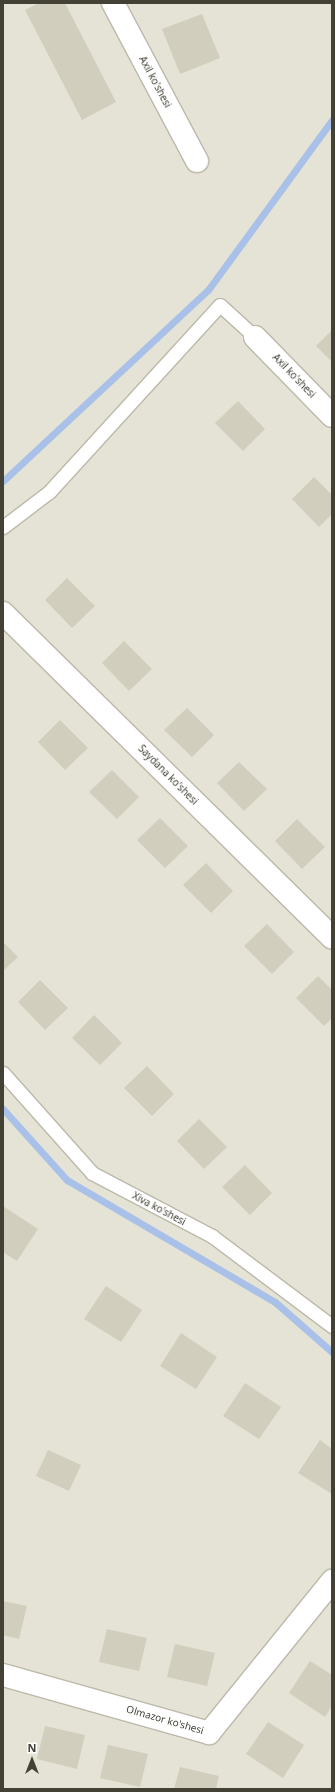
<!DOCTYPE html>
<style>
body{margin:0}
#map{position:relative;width:335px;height:1792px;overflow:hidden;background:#f1f0e6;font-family:"Noto Sans",sans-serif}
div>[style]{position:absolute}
.residential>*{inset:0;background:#e5e3d5}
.stream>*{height:7px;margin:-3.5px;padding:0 3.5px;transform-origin:3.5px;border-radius:3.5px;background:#a9c1e8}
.building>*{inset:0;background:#d2cebd}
.roads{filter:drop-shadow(1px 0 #bcb9aa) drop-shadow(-1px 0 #bcb9aa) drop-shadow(0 1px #bcb9aa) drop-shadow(0 -1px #bcb9aa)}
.lane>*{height:13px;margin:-6.5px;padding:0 6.5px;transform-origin:6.5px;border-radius:6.5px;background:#fff}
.street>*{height:22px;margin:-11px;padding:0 11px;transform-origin:11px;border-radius:11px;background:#fff}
span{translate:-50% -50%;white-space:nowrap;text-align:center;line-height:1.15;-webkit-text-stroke:3.5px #fff;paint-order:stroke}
.street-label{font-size:10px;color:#434136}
.frame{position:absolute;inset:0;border:4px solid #434136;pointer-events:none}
.north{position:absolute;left:12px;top:1740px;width:40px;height:40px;-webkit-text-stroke:3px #fff;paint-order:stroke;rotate:0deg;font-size:11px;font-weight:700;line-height:16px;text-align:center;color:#434136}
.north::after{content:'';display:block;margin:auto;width:14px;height:18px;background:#434136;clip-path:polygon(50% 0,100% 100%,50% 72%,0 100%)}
</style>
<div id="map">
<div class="residential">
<div style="clip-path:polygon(3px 3px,332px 3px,332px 1789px,3px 1789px)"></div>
</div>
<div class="stream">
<div style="left:3px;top:481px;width:280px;rotate:-43deg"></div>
<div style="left:208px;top:290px;width:210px;rotate:-53.9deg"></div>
<div style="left:3px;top:1109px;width:96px;rotate:48deg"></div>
<div style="left:67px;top:1180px;width:241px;rotate:30.4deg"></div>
<div style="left:275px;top:1302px;width:76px;rotate:41.3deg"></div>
</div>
<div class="building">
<div style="clip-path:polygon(39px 3px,65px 3px,116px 102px,82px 120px,25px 10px)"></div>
<div style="clip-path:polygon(202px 14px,220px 58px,180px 74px,162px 29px)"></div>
<div style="clip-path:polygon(332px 330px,332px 362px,316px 346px)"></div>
<div style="clip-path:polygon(238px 401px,265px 429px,243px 451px,215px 423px)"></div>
<div style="clip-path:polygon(314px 477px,332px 495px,332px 514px,319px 527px,292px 499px)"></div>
<div style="clip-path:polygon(67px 578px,95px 606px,72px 628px,45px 600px)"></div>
<div style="clip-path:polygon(124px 641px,152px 669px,129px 691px,102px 663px)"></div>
<div style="clip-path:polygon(187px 708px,214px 735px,192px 757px,164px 730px)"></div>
<div style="clip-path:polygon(60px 720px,88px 748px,65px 770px,38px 742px)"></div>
<div style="clip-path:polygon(239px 762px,267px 789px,244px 811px,217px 783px)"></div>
<div style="clip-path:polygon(112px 770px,139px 797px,117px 819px,89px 792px)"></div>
<div style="clip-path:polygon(160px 818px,188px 846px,165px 868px,137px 840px)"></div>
<div style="clip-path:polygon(297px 819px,325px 847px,302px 869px,275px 841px)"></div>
<div style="clip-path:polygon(206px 863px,233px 891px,211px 913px,183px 885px)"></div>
<div style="clip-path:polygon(267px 924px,294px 952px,272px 974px,244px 946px)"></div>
<div style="clip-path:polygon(3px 942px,18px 957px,3px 971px)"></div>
<div style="clip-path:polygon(318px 976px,332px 990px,332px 1018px,324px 1026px,296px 998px)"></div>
<div style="clip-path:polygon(40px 980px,68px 1008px,45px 1030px,18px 1002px)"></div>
<div style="clip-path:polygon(94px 1015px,122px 1043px,100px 1065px,72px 1038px)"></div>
<div style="clip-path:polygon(147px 1066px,174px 1094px,152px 1116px,124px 1088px)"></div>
<div style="clip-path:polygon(199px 1119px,227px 1147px,204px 1169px,177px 1141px)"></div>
<div style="clip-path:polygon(245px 1165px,272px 1193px,250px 1215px,222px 1187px)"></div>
<div style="clip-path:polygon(3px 1206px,38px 1229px,17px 1261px,3px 1252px)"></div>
<div style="clip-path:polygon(106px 1286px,142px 1310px,121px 1342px,84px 1319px)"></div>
<div style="clip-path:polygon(181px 1333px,217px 1357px,196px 1389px,160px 1366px)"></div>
<div style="clip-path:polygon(245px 1383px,281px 1407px,259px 1439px,223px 1416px)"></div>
<div style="clip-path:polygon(320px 1440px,332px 1449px,332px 1494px,298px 1473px)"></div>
<div style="clip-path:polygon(48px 1450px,81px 1465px,69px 1491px,36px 1476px)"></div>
<div style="clip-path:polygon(3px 1601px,27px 1606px,19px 1639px,3px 1635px)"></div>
<div style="clip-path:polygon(107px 1629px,147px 1638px,139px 1671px,99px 1662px)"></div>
<div style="clip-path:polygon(175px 1644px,215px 1653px,207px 1686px,167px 1677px)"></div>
<div style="clip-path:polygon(310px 1661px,332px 1675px,332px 1706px,325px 1717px,289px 1693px)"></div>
<div style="clip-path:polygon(268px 1722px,304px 1745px,283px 1778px,246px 1754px)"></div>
<div style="clip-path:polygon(45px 1726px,85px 1735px,77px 1769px,37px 1759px)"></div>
<div style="clip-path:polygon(108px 1745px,148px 1754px,140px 1787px,100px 1778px)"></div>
<div style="clip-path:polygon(180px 1767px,219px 1776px,216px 1789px,174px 1789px)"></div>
</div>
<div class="roads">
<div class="lane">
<div style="left:3px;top:527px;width:58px;rotate:-37.3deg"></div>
<div style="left:49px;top:492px;width:253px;rotate:-47.6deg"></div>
<div style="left:220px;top:305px;width:47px;rotate:42.4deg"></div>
<div style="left:3px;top:1073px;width:134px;rotate:48.3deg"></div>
<div style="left:92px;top:1173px;width:136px;rotate:27.7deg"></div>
<div style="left:212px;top:1236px;width:150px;rotate:36.9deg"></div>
</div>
<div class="street">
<div style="left:113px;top:3px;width:179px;rotate:62deg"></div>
<div style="left:255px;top:337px;width:110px;rotate:45.7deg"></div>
<div style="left:3px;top:613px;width:462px;rotate:44.6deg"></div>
<div style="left:3px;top:1675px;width:214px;rotate:15.7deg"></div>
<div style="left:209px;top:1733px;width:196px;rotate:-51deg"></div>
</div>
</div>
<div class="street-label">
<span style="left:155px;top:82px;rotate:62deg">Axil ko'shesi</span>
<span style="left:294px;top:376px;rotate:46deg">Axil ko'shesi</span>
<span style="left:168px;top:775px;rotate:45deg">Saydana ko'shesi</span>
<span style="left:159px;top:1209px;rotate:28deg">Xiva ko'shesi</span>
<span style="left:165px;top:1720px;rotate:16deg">Olmazor ko'shesi</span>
</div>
<div class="frame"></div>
<div class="north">N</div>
</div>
